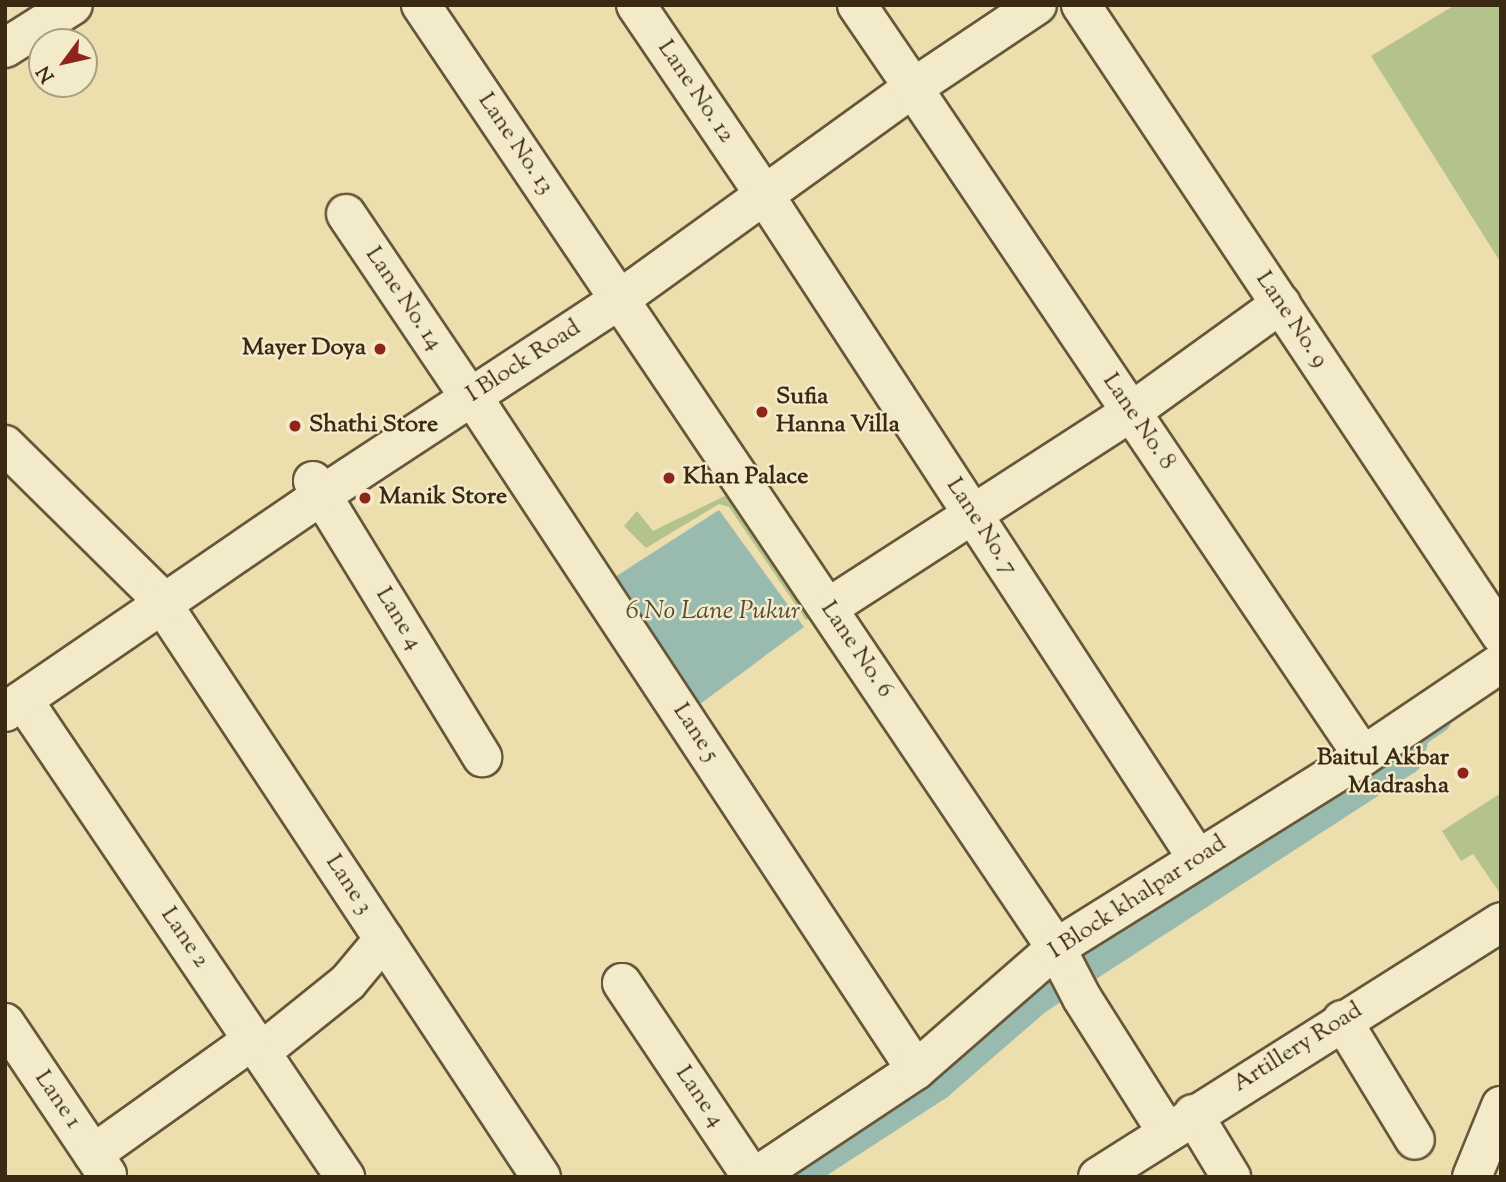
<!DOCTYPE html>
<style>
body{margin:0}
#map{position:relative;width:1506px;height:1182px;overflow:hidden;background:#ecdead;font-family:"Sorts Mill Goudy",serif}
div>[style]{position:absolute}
.green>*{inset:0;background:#b4c28c}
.water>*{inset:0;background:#99bbaf}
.canal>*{height:32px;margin:-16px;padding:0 16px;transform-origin:16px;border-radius:16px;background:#99bbaf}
.roads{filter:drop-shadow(2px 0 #66573a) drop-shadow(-2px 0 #66573a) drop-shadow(0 2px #66573a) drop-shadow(0 -2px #66573a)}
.minor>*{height:38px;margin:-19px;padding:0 19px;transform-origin:19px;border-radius:19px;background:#f3eaca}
.dots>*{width:19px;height:19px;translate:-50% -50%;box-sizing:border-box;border:4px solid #f3eaca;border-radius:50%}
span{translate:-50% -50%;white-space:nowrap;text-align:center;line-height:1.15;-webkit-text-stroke:5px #f3eaca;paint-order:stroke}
.street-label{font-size:24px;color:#3a2a13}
.poi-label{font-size:24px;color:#3a2a13;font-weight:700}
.right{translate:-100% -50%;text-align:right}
.left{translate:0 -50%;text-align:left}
.water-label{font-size:26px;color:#524e3a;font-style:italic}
.frame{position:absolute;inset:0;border:7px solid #3a2a13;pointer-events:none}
.north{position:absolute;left:28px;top:28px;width:70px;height:70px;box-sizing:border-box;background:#f3eaca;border:2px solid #a99d81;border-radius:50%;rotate:237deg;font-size:19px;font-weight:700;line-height:28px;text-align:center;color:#3a2a13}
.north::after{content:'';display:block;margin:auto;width:24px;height:32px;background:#8f2418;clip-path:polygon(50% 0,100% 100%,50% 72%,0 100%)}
</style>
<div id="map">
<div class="green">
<div style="clip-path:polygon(1455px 5px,1501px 5px,1501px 263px,1371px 56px)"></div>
<div style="clip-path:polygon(735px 491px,817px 611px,806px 620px,729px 507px,719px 504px,646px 548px,624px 526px,637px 511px,653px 531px)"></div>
<div style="clip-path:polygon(1501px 793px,1501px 891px,1499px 892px,1473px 854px,1461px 861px,1442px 831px)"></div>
</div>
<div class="water">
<div style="clip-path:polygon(719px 510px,804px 627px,696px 707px,615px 577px)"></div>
</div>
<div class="canal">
<div style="left:795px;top:1177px;width:171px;rotate:-33deg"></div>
<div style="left:938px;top:1084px;width:130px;rotate:-40.9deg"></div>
<div style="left:1036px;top:999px;width:441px;rotate:-33deg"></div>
<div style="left:1406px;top:759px;width:28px;rotate:-72deg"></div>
<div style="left:1415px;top:732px;width:25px;rotate:-34deg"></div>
</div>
<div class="roads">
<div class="minor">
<div style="left:421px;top:5px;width:1137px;rotate:56.04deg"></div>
<div style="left:1056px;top:948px;width:56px;rotate:62.5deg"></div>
<div style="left:1082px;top:998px;width:157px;rotate:57.7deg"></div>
<div style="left:636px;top:5px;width:210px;rotate:55.9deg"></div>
<div style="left:857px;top:5px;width:80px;rotate:55.7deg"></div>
<div style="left:1081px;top:5px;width:757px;rotate:56.31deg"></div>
<div style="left:5px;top:48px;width:80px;rotate:-32.3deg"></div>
<div style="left:913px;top:88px;width:805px;rotate:56.03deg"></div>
<div style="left:765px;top:196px;width:790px;rotate:56.87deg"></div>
<div style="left:346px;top:214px;width:204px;rotate:56deg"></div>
<div style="left:472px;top:396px;width:807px;rotate:56.62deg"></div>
<div style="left:5px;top:445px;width:211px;rotate:44.6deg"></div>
<div style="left:155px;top:593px;width:700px;rotate:56.54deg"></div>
<div style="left:313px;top:481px;width:324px;rotate:58.5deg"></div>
<div style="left:828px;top:608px;width:361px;rotate:-32.9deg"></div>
<div style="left:1131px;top:412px;width:185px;rotate:-35.8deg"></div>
<div style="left:23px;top:700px;width:576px;rotate:55.98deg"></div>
<div style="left:5px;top:712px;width:384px;rotate:-34.4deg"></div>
<div style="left:322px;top:495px;width:357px;rotate:-33.3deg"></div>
<div style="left:620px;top:299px;width:361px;rotate:-35.8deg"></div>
<div style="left:913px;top:88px;width:149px;rotate:-33.8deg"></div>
<div style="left:622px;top:983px;width:234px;rotate:56.2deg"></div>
<div style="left:1342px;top:1020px;width:140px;rotate:58.7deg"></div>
<div style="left:5px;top:1023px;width:183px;rotate:56.1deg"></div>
<div style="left:261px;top:1052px;width:112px;rotate:-38.8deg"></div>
<div style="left:348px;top:982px;width:56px;rotate:-50.1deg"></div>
<div style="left:1193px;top:1114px;width:74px;rotate:58.9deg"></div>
<div style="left:93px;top:1154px;width:196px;rotate:-35.5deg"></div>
<div style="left:755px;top:1177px;width:193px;rotate:-33.6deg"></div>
<div style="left:916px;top:1070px;width:186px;rotate:-41.1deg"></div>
<div style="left:1056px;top:948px;width:362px;rotate:-32deg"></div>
<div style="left:1363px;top:756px;width:166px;rotate:-34deg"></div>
<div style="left:1098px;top:1177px;width:477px;rotate:-32.3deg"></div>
<div style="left:1472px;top:1177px;width:77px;rotate:-67.8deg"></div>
</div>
</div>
<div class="dots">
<div style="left:380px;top:349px;background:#8f2418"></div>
<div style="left:762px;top:412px;background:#8f2418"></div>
<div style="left:295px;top:426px;background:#8f2418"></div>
<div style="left:669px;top:478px;background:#8f2418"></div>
<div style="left:365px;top:498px;background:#8f2418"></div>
<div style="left:1463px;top:773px;background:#8f2418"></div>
</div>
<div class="street-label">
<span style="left:695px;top:92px;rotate:56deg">Lane No. 12</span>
<span style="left:515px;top:144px;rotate:56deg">Lane No. 13</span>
<span style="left:403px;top:299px;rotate:56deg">Lane No. 14</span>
<span style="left:1291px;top:320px;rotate:56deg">Lane No. 9</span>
<span style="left:524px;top:362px;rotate:-33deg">I Block Road</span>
<span style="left:1138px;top:422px;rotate:56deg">Lane No. 8</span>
<span style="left:981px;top:527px;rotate:57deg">Lane No. 7</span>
<span style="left:398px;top:619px;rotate:59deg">Lane 4</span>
<span style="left:856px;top:650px;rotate:56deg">Lane No. 6</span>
<span style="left:695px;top:733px;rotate:57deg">Lane 5</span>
<span style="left:348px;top:885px;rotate:57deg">Lane 3</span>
<span style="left:1138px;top:898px;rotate:-33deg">I Block khalpar road</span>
<span style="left:184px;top:938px;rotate:56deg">Lane 2</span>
<span style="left:1298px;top:1048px;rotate:-32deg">Artillery Road</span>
<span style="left:699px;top:1097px;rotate:56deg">Lane 4</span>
<span style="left:57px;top:1100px;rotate:56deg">Lane 1</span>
</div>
<div class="poi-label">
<span class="right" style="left:366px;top:349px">Mayer Doya</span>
<span class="left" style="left:776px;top:412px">Sufia<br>Hanna Villa</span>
<span class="left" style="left:309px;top:426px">Shathi Store</span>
<span class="left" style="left:683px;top:478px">Khan Palace</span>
<span class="left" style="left:379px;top:498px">Manik Store</span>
<span class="right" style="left:1449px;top:773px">Baitul Akbar<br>Madrasha</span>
</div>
<div class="water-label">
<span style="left:713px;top:612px">6 No Lane Pukur</span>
</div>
<div class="frame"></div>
<div class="north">N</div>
</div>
